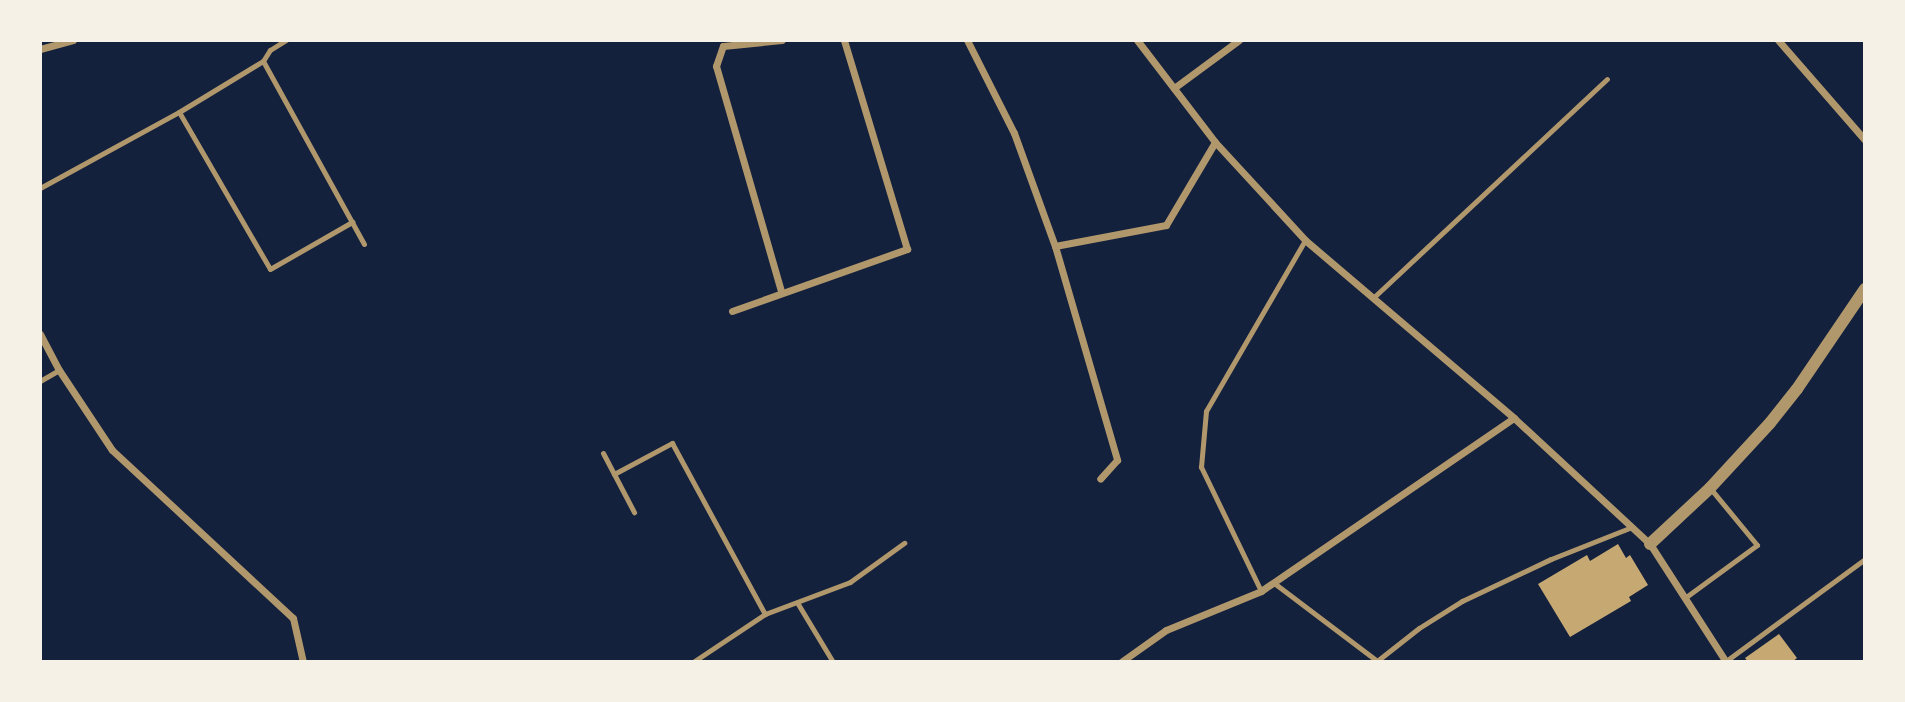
<!DOCTYPE html>
<style>
body{margin:0}
#map{position:relative;width:1905px;height:702px;overflow:hidden;background:#14213d;font-family:"Exo 2",sans-serif}
div>[style]{position:absolute}
.building>*{inset:0;background:#c6a872}
.service>*{height:5px;margin:-2.5px;padding:0 2.5px;transform-origin:2.5px;border-radius:2.5px;background:#b1986c}
.minor>*{height:7px;margin:-3.5px;padding:0 3.5px;transform-origin:3.5px;border-radius:3.5px;background:#b1986c}
.tertiary>*{height:12px;margin:-6px;padding:0 6px;transform-origin:6px;border-radius:6px;background:#b1986c}
span{translate:-50% -50%;white-space:nowrap;text-align:center;line-height:1.15;-webkit-text-stroke:5px #f6f1e7;paint-order:stroke}
.frame{position:absolute;inset:0;border:42px solid #f6f1e7;pointer-events:none}
</style>
<div id="map">
<div class="building">
<div style="clip-path:polygon(1618px 544px,1626px 558px,1630px 555px,1648px 585px,1629px 597px,1631px 601px,1570px 637px,1538px 584px,1587px 555px,1590px 561px)"></div>
<div style="clip-path:polygon(1779px 634px,1797px 658px,1792px 662px,1748px 662px,1745px 658px)"></div>
</div>
<div class="service">
<div style="left:263px;top:61px;width:209px;rotate:61.1deg"></div>
<div style="left:179px;top:112px;width:181px;rotate:59.9deg"></div>
<div style="left:270px;top:269px;width:95px;rotate:-29.8deg"></div>
<div style="left:40px;top:188px;width:158px;rotate:-28.7deg"></div>
<div style="left:179px;top:112px;width:98px;rotate:-31.3deg"></div>
<div style="left:263px;top:61px;width:13px;rotate:-58deg"></div>
<div style="left:270px;top:50px;width:19px;rotate:-32deg"></div>
<div style="left:1374px;top:297px;width:319px;rotate:-43.1deg"></div>
<div style="left:40px;top:381px;width:22px;rotate:-30deg"></div>
<div style="left:603px;top:453px;width:67px;rotate:62.3deg"></div>
<div style="left:614px;top:474px;width:66px;rotate:-28.1deg"></div>
<div style="left:672px;top:443px;width:195px;rotate:61.5deg"></div>
<div style="left:1274px;top:583px;width:129px;rotate:37.1deg"></div>
<div style="left:1377px;top:661px;width:53px;rotate:-38.2deg"></div>
<div style="left:1419px;top:628px;width:51px;rotate:-32.1deg"></div>
<div style="left:1462px;top:601px;width:98px;rotate:-25.3deg"></div>
<div style="left:1551px;top:559px;width:87px;rotate:-21.6deg"></div>
<div style="left:1261px;top:591px;width:138px;rotate:-115.8deg"></div>
<div style="left:1201px;top:467px;width:56px;rotate:-84.9deg"></div>
<div style="left:1206px;top:411px;width:198px;rotate:-59.9deg"></div>
<div style="left:1686px;top:597px;width:88px;rotate:-36.2deg"></div>
<div style="left:1757px;top:545px;width:74px;rotate:-129.5deg"></div>
<div style="left:798px;top:604px;width:68px;rotate:58.9deg"></div>
<div style="left:1726px;top:661px;width:172px;rotate:-36.3deg"></div>
<div style="left:693px;top:662px;width:87px;rotate:-33.7deg"></div>
<div style="left:765px;top:614px;width:91px;rotate:-20.6deg"></div>
<div style="left:850px;top:582px;width:67px;rotate:-35.8deg"></div>
</div>
<div class="minor">
<div style="left:967px;top:40px;width:104px;rotate:63.2deg"></div>
<div style="left:1014px;top:133px;width:120px;rotate:70.1deg"></div>
<div style="left:1055px;top:246px;width:223px;rotate:73.8deg"></div>
<div style="left:1117px;top:460px;width:25px;rotate:132deg"></div>
<div style="left:1137px;top:40px;width:128px;rotate:52.6deg"></div>
<div style="left:1215px;top:142px;width:133px;rotate:47.4deg"></div>
<div style="left:1305px;top:240px;width:275px;rotate:40.4deg"></div>
<div style="left:1514px;top:418px;width:185px;rotate:42.8deg"></div>
<div style="left:1650px;top:544px;width:140px;rotate:57.2deg"></div>
<div style="left:1778px;top:40px;width:133px;rotate:49deg"></div>
<div style="left:40px;top:49px;width:34px;rotate:-15deg"></div>
<div style="left:1174px;top:88px;width:81px;rotate:-36.4deg"></div>
<div style="left:1055px;top:246px;width:113px;rotate:-10.7deg"></div>
<div style="left:1166px;top:225px;width:96px;rotate:-59.4deg"></div>
<div style="left:781px;top:291px;width:234px;rotate:-106.1deg"></div>
<div style="left:716px;top:66px;width:21px;rotate:-71deg"></div>
<div style="left:723px;top:46px;width:59px;rotate:-5.8deg"></div>
<div style="left:732px;top:311px;width:186px;rotate:-19.5deg"></div>
<div style="left:907px;top:249px;width:218px;rotate:-106.8deg"></div>
<div style="left:40px;top:334px;width:41px;rotate:62.2deg"></div>
<div style="left:59px;top:370px;width:96px;rotate:56.5deg"></div>
<div style="left:112px;top:450px;width:247px;rotate:42.9deg"></div>
<div style="left:293px;top:618px;width:45px;rotate:77.2deg"></div>
<div style="left:1121px;top:662px;width:55px;rotate:-35.4deg"></div>
<div style="left:1166px;top:630px;width:103px;rotate:-22.3deg"></div>
<div style="left:1261px;top:591px;width:306px;rotate:-34.4deg"></div>
</div>
<div class="tertiary">
<div style="left:1650px;top:544px;width:82px;rotate:-43deg"></div>
<div style="left:1710px;top:488px;width:88px;rotate:-47.3deg"></div>
<div style="left:1770px;top:423px;width:43px;rotate:-51.5deg"></div>
<div style="left:1797px;top:389px;width:121px;rotate:-55.8deg"></div>
</div>
<div class="frame"></div>
</div>
